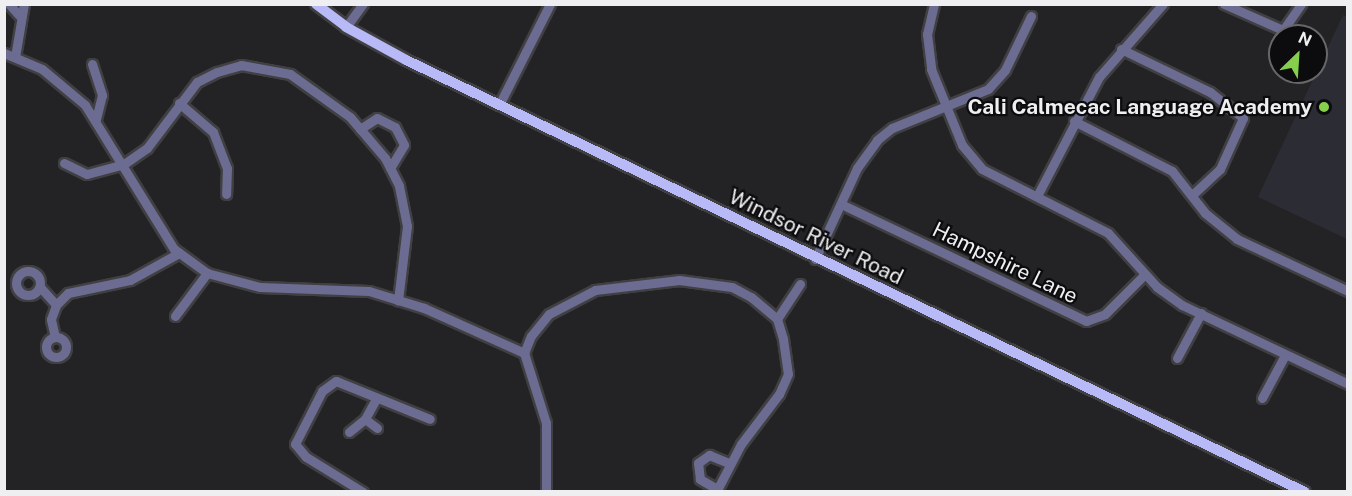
<!DOCTYPE html>
<style>
body{margin:0}
#map{position:relative;width:1352px;height:496px;overflow:hidden;background:#232326;font-family:"Public Sans",sans-serif}
div>[style]{position:absolute}
.built>*{inset:0;background:#2c2c34}
.roads{filter:drop-shadow(2px 0 #404043) drop-shadow(-2px 0 #404043) drop-shadow(0 2px #404043) drop-shadow(0 -2px #404043)}
.minor>*{height:9px;margin:-4.5px;padding:0 4.5px;transform-origin:4.5px;border-radius:4.5px;background:#6c6c92}
.minor>.ring{margin:-4.5px;padding:0;box-sizing:content-box;background:none;border:9px solid #6c6c92;border-radius:50%}
.major>*{height:10px;margin:-5px;padding:0 5px;transform-origin:5px;border-radius:5px;background:#b8b9f7}
.dots>*{width:16px;height:16px;translate:-50% -50%;box-sizing:border-box;border:3px solid #0c0c0e;border-radius:50%}
span{translate:-50% -50%;white-space:nowrap;text-align:center;line-height:1.15;-webkit-text-stroke:4.5px #0c0c0e;paint-order:stroke}
.poi-label{font-size:21px;color:#efeff2;font-weight:700}
.right{translate:-100% -50%;text-align:right}
.street-label{font-size:21px;color:#efeff2}
.frame{position:absolute;inset:0;border:6px solid #efeff2;pointer-events:none}
.north{position:absolute;left:1268px;top:24px;width:60px;height:60px;box-sizing:border-box;background:#0c0c0e;border:2px solid #676769;border-radius:50%;rotate:25deg;font-size:16px;font-weight:700;line-height:24px;text-align:center;color:#efeff2}
.north::after{content:'';display:block;margin:auto;width:21px;height:27px;background:#85cf4d;clip-path:polygon(50% 0,100% 100%,50% 72%,0 100%)}
</style>
<div id="map">
<div class="built">
<div style="clip-path:polygon(1343px 15px,1348px 17px,1347px 239px,1258px 197px)"></div>
</div>
<div class="roads">
<div class="minor">
<div style="left:9px;top:4px;width:15px;rotate:48deg"></div>
<div style="left:934px;top:4px;width:31px;rotate:103deg"></div>
<div style="left:927px;top:34px;width:35px;rotate:83deg"></div>
<div style="left:931px;top:69px;width:82px;rotate:67.8deg"></div>
<div style="left:962px;top:145px;width:31px;rotate:50deg"></div>
<div style="left:982px;top:169px;width:141px;rotate:26.9deg"></div>
<div style="left:1108px;top:233px;width:73px;rotate:47.8deg"></div>
<div style="left:1157px;top:287px;width:31px;rotate:36deg"></div>
<div style="left:1182px;top:305px;width:184px;rotate:25.4deg"></div>
<div style="left:1224px;top:4px;width:64px;rotate:23.8deg"></div>
<div style="left:1283px;top:30px;width:32px;rotate:-55deg"></div>
<div style="left:346px;top:27px;width:29px;rotate:-54deg"></div>
<div style="left:1121px;top:49px;width:99px;rotate:25.8deg"></div>
<div style="left:1210px;top:92px;width:42px;rotate:38.2deg"></div>
<div style="left:1243px;top:118px;width:56px;rotate:114.3deg"></div>
<div style="left:1220px;top:169px;width:35px;rotate:137deg"></div>
<div style="left:4px;top:53px;width:41px;rotate:22.8deg"></div>
<div style="left:42px;top:69px;width:56px;rotate:39.9deg"></div>
<div style="left:85px;top:105px;width:169px;rotate:58.3deg"></div>
<div style="left:174px;top:249px;width:41px;rotate:36deg"></div>
<div style="left:207px;top:273px;width:55px;rotate:14.8deg"></div>
<div style="left:260px;top:287px;width:109px;rotate:2.1deg"></div>
<div style="left:369px;top:291px;width:58px;rotate:17.2deg"></div>
<div style="left:424px;top:308px;width:110px;rotate:24.2deg"></div>
<div style="left:15px;top:57px;width:54px;rotate:-80.4deg"></div>
<div style="left:92px;top:64px;width:33px;rotate:72deg"></div>
<div style="left:102px;top:95px;width:25px;rotate:104deg"></div>
<div style="left:179px;top:103px;width:45px;rotate:40.5deg"></div>
<div style="left:213px;top:132px;width:39px;rotate:69deg"></div>
<div style="left:227px;top:168px;width:26px;rotate:92deg"></div>
<div style="left:499px;top:105px;width:113px;rotate:-63.2deg"></div>
<div style="left:1074px;top:121px;width:110px;rotate:27deg"></div>
<div style="left:1172px;top:171px;width:53px;rotate:51.8deg"></div>
<div style="left:1205px;top:213px;width:41px;rotate:39.1deg"></div>
<div style="left:1237px;top:239px;width:123px;rotate:25.1deg"></div>
<div style="left:360px;top:129px;width:20px;rotate:-33deg"></div>
<div style="left:377px;top:118px;width:20px;rotate:27deg"></div>
<div style="left:395px;top:127px;width:20px;rotate:63deg"></div>
<div style="left:404px;top:145px;width:27px;rotate:121deg"></div>
<div style="left:64px;top:163px;width:25px;rotate:26deg"></div>
<div style="left:87px;top:174px;width:38px;rotate:-15deg"></div>
<div style="left:124px;top:164px;width:28px;rotate:-35deg"></div>
<div style="left:147px;top:148px;width:83px;rotate:-52.9deg"></div>
<div style="left:197px;top:82px;width:22px;rotate:-27deg"></div>
<div style="left:217px;top:72px;width:25px;rotate:-16deg"></div>
<div style="left:241px;top:65px;width:50px;rotate:10.4deg"></div>
<div style="left:290px;top:74px;width:74px;rotate:35.6deg"></div>
<div style="left:350px;top:117px;width:54px;rotate:49.5deg"></div>
<div style="left:385px;top:158px;width:31px;rotate:63deg"></div>
<div style="left:399px;top:186px;width:41px;rotate:78.7deg"></div>
<div style="left:407px;top:226px;width:75px;rotate:96.9deg"></div>
<div style="left:1037px;top:196px;width:134px;rotate:-62.5deg"></div>
<div style="left:1099px;top:77px;width:97px;rotate:-48.8deg"></div>
<div style="left:841px;top:204px;width:272px;rotate:25.5deg"></div>
<div style="left:1086px;top:321px;width:20px;rotate:-20deg"></div>
<div style="left:1105px;top:314px;width:55px;rotate:-45deg"></div>
<div style="left:815px;top:259px;width:100px;rotate:-65.2deg"></div>
<div style="left:857px;top:168px;width:34px;rotate:-54deg"></div>
<div style="left:877px;top:140px;width:19px;rotate:-39deg"></div>
<div style="left:892px;top:128px;width:104px;rotate:-22.1deg"></div>
<div style="left:988px;top:89px;width:25px;rotate:-48deg"></div>
<div style="left:1005px;top:70px;width:60px;rotate:-64.3deg"></div>
<div class="ring" style="left:16px;top:271px;width:15px;height:15px"></div>
<div style="left:40px;top:287px;width:24px;rotate:48deg"></div>
<div style="left:175px;top:316px;width:54px;rotate:-53.3deg"></div>
<div style="left:777px;top:319px;width:42px;rotate:-56.7deg"></div>
<div class="ring" style="left:46px;top:337px;width:11px;height:11px"></div>
<div style="left:55px;top:337px;width:18px;rotate:-103deg"></div>
<div style="left:51px;top:319px;width:15px;rotate:-70deg"></div>
<div style="left:56px;top:305px;width:17px;rotate:-45deg"></div>
<div style="left:68px;top:293px;width:63px;rotate:-11.8deg"></div>
<div style="left:130px;top:280px;width:56px;rotate:-28.9deg"></div>
<div style="left:1177px;top:358px;width:51px;rotate:-61.9deg"></div>
<div style="left:1262px;top:398px;width:49px;rotate:-61.9deg"></div>
<div style="left:376px;top:399px;width:23px;rotate:119deg"></div>
<div style="left:365px;top:419px;width:15px;rotate:37deg"></div>
<div style="left:349px;top:432px;width:21px;rotate:-39deg"></div>
<div style="left:717px;top:489px;width:20px;rotate:-150deg"></div>
<div style="left:700px;top:479px;width:16px;rotate:-97deg"></div>
<div style="left:698px;top:463px;width:14px;rotate:-36deg"></div>
<div style="left:709px;top:455px;width:22px;rotate:22deg"></div>
<div style="left:363px;top:492px;width:67px;rotate:-148.4deg"></div>
<div style="left:306px;top:457px;width:17px;rotate:-130deg"></div>
<div style="left:295px;top:444px;width:59px;rotate:-63deg"></div>
<div style="left:322px;top:391px;width:17px;rotate:-36deg"></div>
<div style="left:336px;top:381px;width:101px;rotate:22deg"></div>
<div style="left:546px;top:492px;width:69px;rotate:-90deg"></div>
<div style="left:546px;top:423px;width:73px;rotate:-107.4deg"></div>
<div style="left:524px;top:353px;width:18px;rotate:-68deg"></div>
<div style="left:531px;top:336px;width:28px;rotate:-51deg"></div>
<div style="left:549px;top:314px;width:52px;rotate:-27.6deg"></div>
<div style="left:595px;top:290px;width:85px;rotate:-6.8deg"></div>
<div style="left:679px;top:280px;width:53px;rotate:7.5deg"></div>
<div style="left:732px;top:287px;width:21px;rotate:28deg"></div>
<div style="left:751px;top:297px;width:34px;rotate:40deg"></div>
<div style="left:777px;top:319px;width:21px;rotate:73deg"></div>
<div style="left:783px;top:339px;width:35px;rotate:82deg"></div>
<div style="left:788px;top:374px;width:22px;rotate:114deg"></div>
<div style="left:779px;top:394px;width:63px;rotate:127.2deg"></div>
<div style="left:741px;top:444px;width:54px;rotate:117.5deg"></div>
</div>
<div class="major">
<div style="left:316px;top:4px;width:38px;rotate:37deg"></div>
<div style="left:346px;top:27px;width:68px;rotate:28.8deg"></div>
<div style="left:406px;top:60px;width:997px;rotate:25.67deg"></div>
</div>
</div>
<div class="dots">
<div style="left:1324px;top:107px;background:#85cf4d"></div>
</div>
<div class="poi-label">
<span class="right" style="left:1312px;top:107px">Cali Calmecac Language Academy</span>
</div>
<div class="street-label">
<span style="left:816px;top:237px;rotate:26deg">Windsor River Road</span>
<span style="left:1005px;top:263px;rotate:26deg">Hampshire Lane</span>
</div>
<div class="frame"></div>
<div class="north">N</div>
</div>
